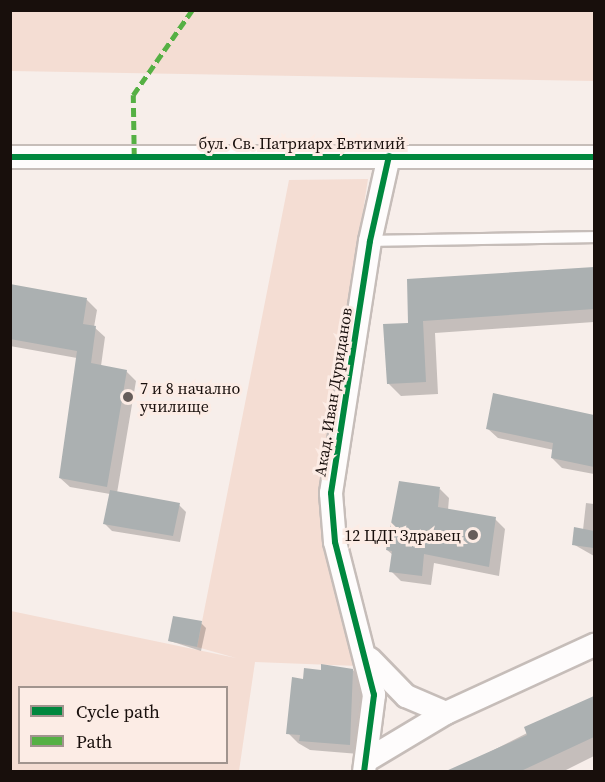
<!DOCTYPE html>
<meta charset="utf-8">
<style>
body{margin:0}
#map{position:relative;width:605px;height:782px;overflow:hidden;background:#f7eeea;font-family:"Source Serif 4",serif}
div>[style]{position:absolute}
.green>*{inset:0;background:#f4ddd3}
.shadow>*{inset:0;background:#0003}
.building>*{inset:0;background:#abb0b1}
.roads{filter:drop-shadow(2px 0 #c6bdb9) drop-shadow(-2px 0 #c6bdb9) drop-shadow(0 2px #c6bdb9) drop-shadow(0 -2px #c6bdb9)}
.service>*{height:10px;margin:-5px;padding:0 5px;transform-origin:5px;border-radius:5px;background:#fefcfc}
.minor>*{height:22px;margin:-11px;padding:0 11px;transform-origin:11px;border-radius:11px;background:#fefcfc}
.quiet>*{height:4.5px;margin-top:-2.25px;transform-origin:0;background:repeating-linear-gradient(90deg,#55b044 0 9px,transparent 0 13.5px)}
.cycleway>*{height:6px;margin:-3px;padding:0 3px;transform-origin:3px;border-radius:3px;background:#00873e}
.dots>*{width:16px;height:16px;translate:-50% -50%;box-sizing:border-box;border:3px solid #fcece5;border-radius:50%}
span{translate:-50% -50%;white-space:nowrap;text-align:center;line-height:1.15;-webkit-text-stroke:6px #fcece5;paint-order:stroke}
.street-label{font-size:16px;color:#180f0c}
.poi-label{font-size:16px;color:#180f0c}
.left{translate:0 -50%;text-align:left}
.right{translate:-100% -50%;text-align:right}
.frame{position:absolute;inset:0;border:12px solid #180f0c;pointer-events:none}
.legend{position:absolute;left:18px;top:686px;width:210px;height:78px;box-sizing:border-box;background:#fcece5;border:2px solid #a1948e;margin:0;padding:8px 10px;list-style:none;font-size:18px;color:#180f0c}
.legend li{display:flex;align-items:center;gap:12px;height:30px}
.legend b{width:30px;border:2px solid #a1948e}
</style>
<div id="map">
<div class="green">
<div style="clip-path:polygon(11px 10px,594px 11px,594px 81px,11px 71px)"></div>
<div style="clip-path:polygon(evenodd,368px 179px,322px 476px,329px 566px,358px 666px,255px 662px,239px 771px,11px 772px,11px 611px,236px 658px,197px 647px,289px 180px,368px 179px,20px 688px,226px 688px,226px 762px,20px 762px,20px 688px)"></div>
</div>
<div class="shadow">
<div style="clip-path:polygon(594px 268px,594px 322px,435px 333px,438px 394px,401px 396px,388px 383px,409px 324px,408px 280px)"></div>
<div style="clip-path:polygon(10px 286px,87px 300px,97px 310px,94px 327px,105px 337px,101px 366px,126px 371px,136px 381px,117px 493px,179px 505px,186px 512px,180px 542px,112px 531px,104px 523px,110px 494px,70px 487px,60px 478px,77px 358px,10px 346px)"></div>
<div style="clip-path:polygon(494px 395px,594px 417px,594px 474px,562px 468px,552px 458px,554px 450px,498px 438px,488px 429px)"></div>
<div style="clip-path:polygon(440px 489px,449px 498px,448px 510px,495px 519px,505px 529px,499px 576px,434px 563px,431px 585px,401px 581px,391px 571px,393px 555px,387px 550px)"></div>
<div style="clip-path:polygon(586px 503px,594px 504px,594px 556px,573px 544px,583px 530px)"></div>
<div style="clip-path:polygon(201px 623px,206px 628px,201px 651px,170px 641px)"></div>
<div style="clip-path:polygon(353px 670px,363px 680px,359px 754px,310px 750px,298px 743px,288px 733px,304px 680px)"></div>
<div style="clip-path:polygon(594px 699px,594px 756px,562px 772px,469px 772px,466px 764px)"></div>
</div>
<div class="building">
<div style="clip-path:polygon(594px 267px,594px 309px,423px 321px,426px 382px,387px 384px,383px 324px,408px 323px,407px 279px)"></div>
<div style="clip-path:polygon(10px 284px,87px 298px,83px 324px,96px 326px,91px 363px,127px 370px,107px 487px,59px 478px,77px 351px,10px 339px)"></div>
<div style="clip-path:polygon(493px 393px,594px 415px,594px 467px,551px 458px,553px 443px,486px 429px)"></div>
<div style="clip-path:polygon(399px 481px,440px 487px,438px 507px,496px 517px,489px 567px,424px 554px,422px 576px,389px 572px,392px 551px,386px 550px)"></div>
<div style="clip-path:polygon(110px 490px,180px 503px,173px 536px,103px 524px)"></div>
<div style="clip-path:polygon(574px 527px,594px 531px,594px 548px,572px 545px)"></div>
<div style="clip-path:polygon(173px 616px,202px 621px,197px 647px,168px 641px)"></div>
<div style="clip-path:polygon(321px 664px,353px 669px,350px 745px,299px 741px,300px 735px,286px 734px,292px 677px,303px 679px,304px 668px,321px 670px)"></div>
<div style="clip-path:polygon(594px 696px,594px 737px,521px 771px,446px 771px,527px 735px,524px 727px)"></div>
</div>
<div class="roads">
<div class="service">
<div style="left:370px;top:241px;width:224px;rotate:-1deg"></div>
</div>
<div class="minor">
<div style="left:10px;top:157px;width:584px"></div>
<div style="left:370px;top:659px;width:52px;rotate:45.8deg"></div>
<div style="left:406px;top:696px;width:43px;rotate:23deg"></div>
<div style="left:369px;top:759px;width:90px;rotate:-30.9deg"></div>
<div style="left:446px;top:713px;width:163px;rotate:-24.7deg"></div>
<div style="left:364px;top:772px;width:78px;rotate:-82.6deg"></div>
<div style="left:374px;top:695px;width:158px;rotate:-104.3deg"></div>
<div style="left:335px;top:542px;width:49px;rotate:-94.7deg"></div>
<div style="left:331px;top:493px;width:255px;rotate:-81.2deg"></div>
<div style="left:370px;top:241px;width:87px;rotate:-77.4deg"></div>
</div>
</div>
<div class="quiet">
<div style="left:134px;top:157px;width:62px;rotate:-90.9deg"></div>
<div style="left:133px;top:95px;width:103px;rotate:-55.2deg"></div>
</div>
<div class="cycleway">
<div style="left:10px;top:157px;width:584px"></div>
<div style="left:364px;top:772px;width:78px;rotate:-82.6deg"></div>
<div style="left:374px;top:695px;width:158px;rotate:-104.3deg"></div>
<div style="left:335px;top:542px;width:49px;rotate:-94.7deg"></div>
<div style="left:331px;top:493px;width:255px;rotate:-81.2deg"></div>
<div style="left:370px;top:241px;width:87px;rotate:-77.4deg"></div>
</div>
<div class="dots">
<div style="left:128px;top:397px;background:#665d5a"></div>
<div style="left:473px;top:535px;background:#665d5a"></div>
</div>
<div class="street-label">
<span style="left:302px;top:143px">бул. Св. Патриарх Евтимий</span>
<span style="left:333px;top:392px;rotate:-81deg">Акад. Иван Дуриданов</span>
</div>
<div class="poi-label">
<span class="left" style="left:140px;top:397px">7 и 8 начално<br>училище</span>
<span class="right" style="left:461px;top:535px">12 ЦДГ Здравец</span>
</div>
<div class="frame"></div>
<ul class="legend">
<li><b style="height:8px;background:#00873e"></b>Cycle path</li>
<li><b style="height:8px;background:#55b044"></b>Path</li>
</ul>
</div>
